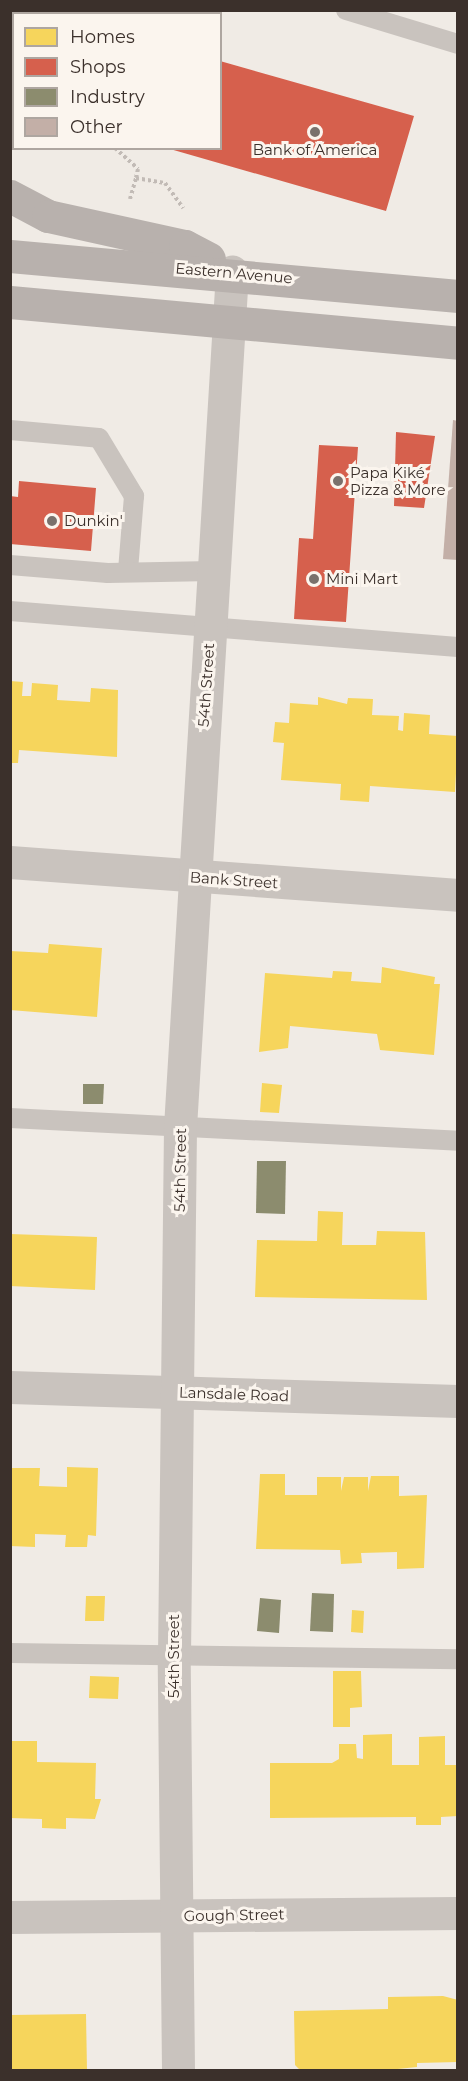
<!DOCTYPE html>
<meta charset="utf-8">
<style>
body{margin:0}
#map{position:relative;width:468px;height:2081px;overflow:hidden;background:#f0ebe5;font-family:Montserrat,sans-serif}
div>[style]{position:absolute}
.homes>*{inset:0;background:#f6d55c}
.shops>*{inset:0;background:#d6604d}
.industry>*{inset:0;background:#8c8c6e}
.building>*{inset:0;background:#c3afa7}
.path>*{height:4px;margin-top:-2px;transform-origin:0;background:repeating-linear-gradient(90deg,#c2bbb6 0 3px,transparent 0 6px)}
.lane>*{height:20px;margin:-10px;padding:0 10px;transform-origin:10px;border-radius:10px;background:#c9c3be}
.street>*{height:33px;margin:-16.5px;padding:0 16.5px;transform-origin:16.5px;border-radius:16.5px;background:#c9c3be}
.primary>*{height:33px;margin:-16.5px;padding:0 16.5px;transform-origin:16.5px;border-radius:16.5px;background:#b8b1ad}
.dots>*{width:16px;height:16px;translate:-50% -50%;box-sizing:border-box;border:3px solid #fbf5ee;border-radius:50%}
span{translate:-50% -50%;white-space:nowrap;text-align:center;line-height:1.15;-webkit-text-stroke:6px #fbf5ee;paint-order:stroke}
.poi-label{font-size:15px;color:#3b302b}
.left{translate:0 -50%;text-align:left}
.street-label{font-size:15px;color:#3b302b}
.frame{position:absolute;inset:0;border:12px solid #3b302b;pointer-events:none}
.legend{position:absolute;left:12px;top:12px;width:210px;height:138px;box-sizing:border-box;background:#fbf5ee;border:2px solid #aea6a0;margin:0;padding:8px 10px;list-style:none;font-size:18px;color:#3b302b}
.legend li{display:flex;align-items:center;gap:12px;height:30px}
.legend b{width:30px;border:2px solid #aea6a0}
</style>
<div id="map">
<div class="homes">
<div style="clip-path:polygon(10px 681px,23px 682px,22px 696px,31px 696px,32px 683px,58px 685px,57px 700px,90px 702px,91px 688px,118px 690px,117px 757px,19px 750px,18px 763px,10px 763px)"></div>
<div style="clip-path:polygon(318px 697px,347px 704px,348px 698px,373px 699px,372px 715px,399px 716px,398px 730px,403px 731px,404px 713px,430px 715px,429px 734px,458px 736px,455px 792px,370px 786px,369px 802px,340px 800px,341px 784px,281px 780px,284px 743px,273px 742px,275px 722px,289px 723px,290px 703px,318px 705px)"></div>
<div style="clip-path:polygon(49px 944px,102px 948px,97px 1017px,10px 1010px,10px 951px,48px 953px)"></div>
<div style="clip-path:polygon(382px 967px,435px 977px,434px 984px,440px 984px,434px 1055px,380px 1050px,377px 1034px,290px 1026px,288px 1048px,259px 1052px,265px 973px,332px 978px,333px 971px,352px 972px,351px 981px,381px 983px)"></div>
<div style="clip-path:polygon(262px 1083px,282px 1085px,279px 1113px,260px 1112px)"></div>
<div style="clip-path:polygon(318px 1211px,343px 1212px,342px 1245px,376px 1245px,377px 1231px,425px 1232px,427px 1300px,255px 1297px,257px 1240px,317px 1241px)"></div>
<div style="clip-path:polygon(10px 1234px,97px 1237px,95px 1290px,10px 1286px)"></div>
<div style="clip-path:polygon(67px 1467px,98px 1468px,96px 1536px,88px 1535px,87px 1547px,65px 1547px,66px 1535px,35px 1534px,35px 1547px,10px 1546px,11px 1468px,40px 1468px,39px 1486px,67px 1487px)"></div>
<div style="clip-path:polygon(260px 1474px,285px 1474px,285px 1495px,317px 1495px,317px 1477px,341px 1477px,341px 1491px,344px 1477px,368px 1477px,368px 1491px,371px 1476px,399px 1476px,399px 1496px,427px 1495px,424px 1568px,397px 1569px,397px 1552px,361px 1553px,362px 1563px,341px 1564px,340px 1550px,256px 1549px)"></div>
<div style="clip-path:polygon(86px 1596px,105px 1596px,104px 1621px,85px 1621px)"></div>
<div style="clip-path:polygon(352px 1610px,364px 1611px,363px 1633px,351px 1632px)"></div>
<div style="clip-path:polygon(333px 1671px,361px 1671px,362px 1707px,350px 1708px,350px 1727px,333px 1727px)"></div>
<div style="clip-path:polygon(90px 1676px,119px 1677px,118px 1699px,89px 1698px)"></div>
<div style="clip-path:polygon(392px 1734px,392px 1765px,419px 1765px,419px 1737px,445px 1736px,445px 1765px,458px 1765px,458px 1816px,441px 1817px,441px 1825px,416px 1825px,416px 1817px,270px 1818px,270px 1763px,332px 1763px,339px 1759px,339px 1744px,356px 1744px,357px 1758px,363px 1759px,363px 1735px)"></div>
<div style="clip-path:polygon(10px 1741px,37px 1741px,37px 1762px,96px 1763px,95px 1799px,101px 1799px,95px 1819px,66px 1818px,66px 1829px,42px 1828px,42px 1819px,10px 1818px)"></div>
<div style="clip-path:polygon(443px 1996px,458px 2000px,458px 2062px,417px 2063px,417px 2067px,388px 2070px,300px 2070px,295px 2065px,294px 2011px,388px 2009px,388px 1997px)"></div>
<div style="clip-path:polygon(86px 2014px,87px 2070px,10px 2069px,10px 2015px)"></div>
</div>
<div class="shops">
<div style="clip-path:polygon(220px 61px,414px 116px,386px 211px,170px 149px,220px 148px)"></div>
<div style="clip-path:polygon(396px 432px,435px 436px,424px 508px,394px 506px)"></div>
<div style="clip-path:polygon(319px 445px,358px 447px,346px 622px,294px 619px,299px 538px,313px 539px)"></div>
<div style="clip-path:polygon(19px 481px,96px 488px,91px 551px,10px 544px,10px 496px,18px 497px)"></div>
</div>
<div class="industry">
<div style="clip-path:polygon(83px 1084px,104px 1084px,103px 1104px,83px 1104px)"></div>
<div style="clip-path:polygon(257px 1161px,286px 1161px,285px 1214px,256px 1213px)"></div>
<div style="clip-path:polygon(312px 1593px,334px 1594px,333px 1632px,310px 1631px)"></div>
<div style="clip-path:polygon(260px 1598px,281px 1600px,279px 1633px,257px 1631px)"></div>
</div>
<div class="building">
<div style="clip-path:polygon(453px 420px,458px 421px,458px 560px,443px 559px)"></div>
</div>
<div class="path">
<div style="left:115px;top:148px;width:31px;rotate:42deg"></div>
<div style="left:138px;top:169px;width:9px;rotate:103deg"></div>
<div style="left:130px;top:199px;width:22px;rotate:-74deg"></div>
<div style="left:136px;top:178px;width:29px;rotate:10deg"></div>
<div style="left:165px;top:183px;width:31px;rotate:54deg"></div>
</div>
<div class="lane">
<div style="left:346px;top:10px;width:117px;rotate:16.9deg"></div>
<div style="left:10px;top:430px;width:89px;rotate:5.1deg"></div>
<div style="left:99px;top:438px;width:68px;rotate:58.9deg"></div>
<div style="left:134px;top:496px;width:75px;rotate:94.6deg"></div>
<div style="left:10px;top:565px;width:98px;rotate:4.7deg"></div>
<div style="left:108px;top:573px;width:105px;rotate:-1.1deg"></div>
<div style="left:10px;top:611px;width:449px;rotate:4.6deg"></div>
<div style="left:10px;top:1118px;width:449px;rotate:2.9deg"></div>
<div style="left:10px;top:1653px;width:448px;rotate:0.8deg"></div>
</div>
<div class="street">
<div style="left:10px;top:862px;width:449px;rotate:4.2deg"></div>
<div style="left:10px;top:1387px;width:448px;rotate:1.8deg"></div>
<div style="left:10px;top:1917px;width:448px;rotate:-0.5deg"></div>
<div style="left:178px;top:2070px;width:414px;rotate:-90.6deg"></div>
<div style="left:174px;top:1656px;width:529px;rotate:-89.35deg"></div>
<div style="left:180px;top:1127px;width:857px;rotate:-86.52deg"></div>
</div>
<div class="primary">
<div style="left:10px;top:196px;width:43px;rotate:27.8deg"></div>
<div style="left:48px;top:216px;width:140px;rotate:12.4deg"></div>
<div style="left:185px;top:246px;width:27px;rotate:28deg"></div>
<div style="left:10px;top:256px;width:450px;rotate:5.1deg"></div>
<div style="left:10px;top:302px;width:450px;rotate:5.2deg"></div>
</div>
<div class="dots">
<div style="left:315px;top:132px;background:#7a716c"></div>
<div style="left:338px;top:481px;background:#7a716c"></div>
<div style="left:52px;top:521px;background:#7a716c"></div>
<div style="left:314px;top:579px;background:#7a716c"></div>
</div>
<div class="poi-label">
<span style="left:315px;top:150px">Bank of America</span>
<span class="left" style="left:350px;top:481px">Papa Kiké<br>Pizza &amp; More</span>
<span class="left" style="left:64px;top:521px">Dunkin'</span>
<span class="left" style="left:326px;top:579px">Mini Mart</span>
</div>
<div class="street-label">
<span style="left:234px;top:273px;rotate:5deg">Eastern Avenue</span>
<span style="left:206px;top:685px;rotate:-86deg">54th Street</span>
<span style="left:234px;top:880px;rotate:4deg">Bank Street</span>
<span style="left:180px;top:1170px;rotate:-89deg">54th Street</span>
<span style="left:234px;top:1394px;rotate:2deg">Lansdale Road</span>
<span style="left:174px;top:1656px;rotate:-90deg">54th Street</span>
<span style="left:234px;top:1915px;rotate:-1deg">Gough Street</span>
</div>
<div class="frame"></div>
<ul class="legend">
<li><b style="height:16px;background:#f6d55c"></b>Homes</li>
<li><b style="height:16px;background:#d6604d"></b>Shops</li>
<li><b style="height:16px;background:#8c8c6e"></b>Industry</li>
<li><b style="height:16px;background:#c3afa7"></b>Other</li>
</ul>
</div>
